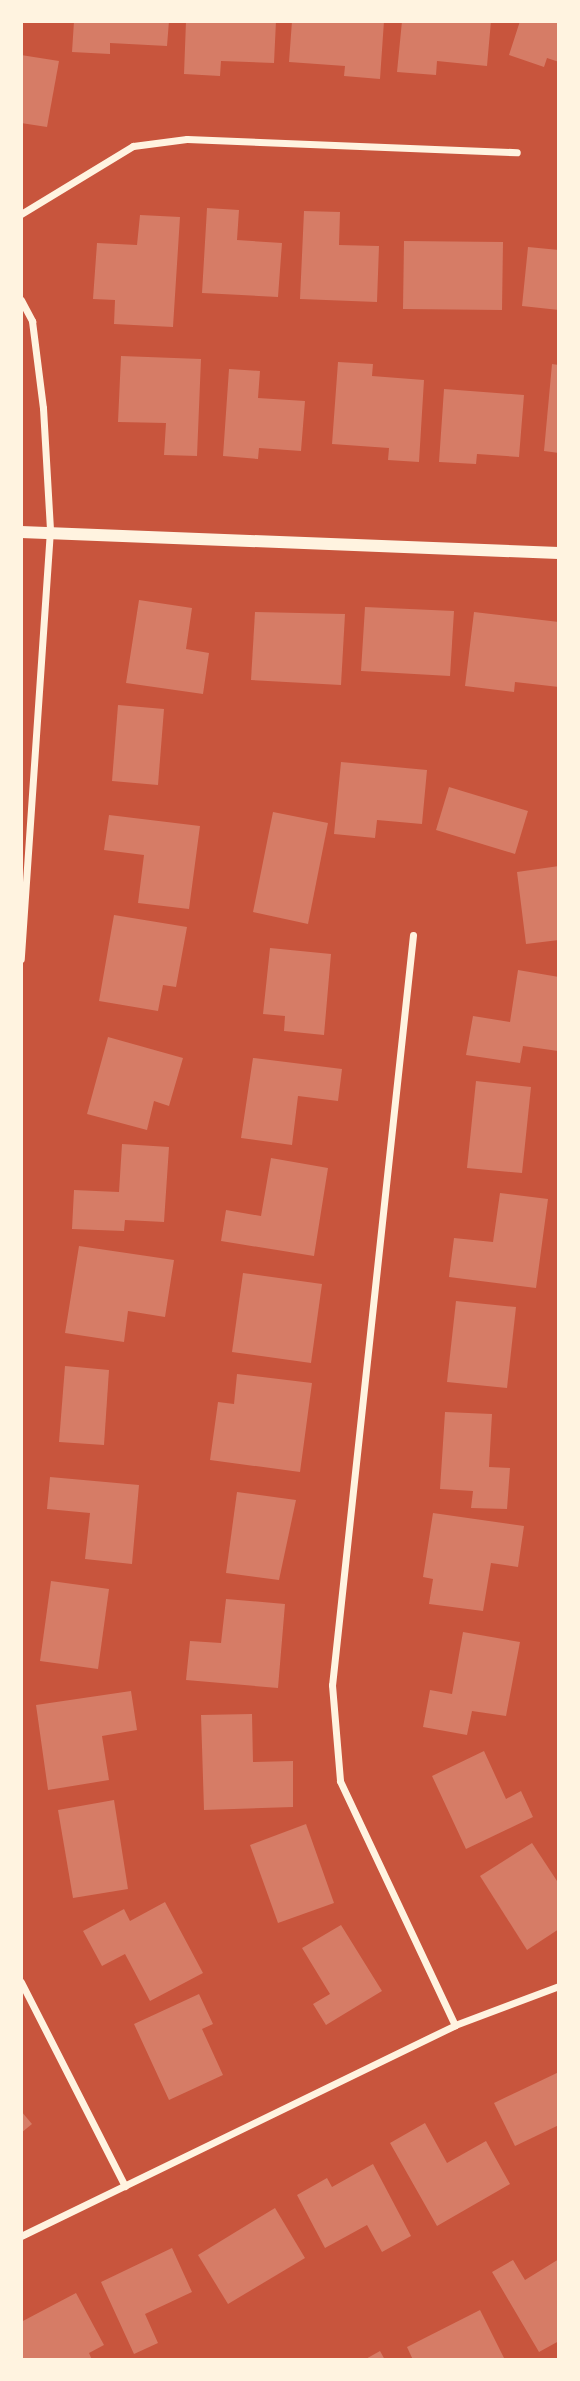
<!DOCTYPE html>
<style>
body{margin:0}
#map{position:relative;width:580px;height:2381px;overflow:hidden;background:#c8553d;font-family:"PT Sans Narrow",sans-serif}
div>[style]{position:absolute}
.building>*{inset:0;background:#d67c66}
.minor>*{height:7px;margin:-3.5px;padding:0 3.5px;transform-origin:3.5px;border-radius:3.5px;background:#fff3e0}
.tertiary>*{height:12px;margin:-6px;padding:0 6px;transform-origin:6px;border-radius:6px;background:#fff3e0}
span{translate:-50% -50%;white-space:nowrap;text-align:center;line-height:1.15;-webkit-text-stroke:5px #fff3e0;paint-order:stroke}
.frame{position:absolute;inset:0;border:23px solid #fff3e0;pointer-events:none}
</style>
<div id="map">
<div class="building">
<div style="clip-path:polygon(74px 21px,169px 21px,167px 46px,110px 43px,110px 54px,72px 52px)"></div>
<div style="clip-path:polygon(186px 21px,276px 21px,274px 63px,221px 61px,220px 76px,184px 74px)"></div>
<div style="clip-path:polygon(292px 21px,384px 21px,380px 79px,344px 76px,345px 66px,289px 62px)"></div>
<div style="clip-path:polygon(402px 21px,491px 21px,487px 66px,437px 61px,436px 75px,397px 72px)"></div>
<div style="clip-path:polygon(520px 21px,559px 21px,559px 62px,547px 58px,544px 67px,509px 55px)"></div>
<div style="clip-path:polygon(21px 55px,59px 61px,47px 127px,21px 123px)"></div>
<div style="clip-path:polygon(207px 208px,239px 210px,237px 240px,282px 243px,278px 297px,202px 293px)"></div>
<div style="clip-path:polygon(304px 211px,340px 212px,339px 245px,379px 246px,377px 302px,300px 299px)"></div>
<div style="clip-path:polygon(140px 215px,180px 217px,173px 327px,114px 324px,115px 300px,93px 299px,97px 243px,137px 245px)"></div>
<div style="clip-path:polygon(404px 241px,503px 242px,502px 310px,403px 309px)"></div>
<div style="clip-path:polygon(528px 247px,559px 250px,559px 310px,522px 306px)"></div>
<div style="clip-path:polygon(121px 356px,201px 359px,197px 456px,164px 455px,166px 423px,118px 422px)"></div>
<div style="clip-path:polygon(338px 362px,373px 364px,372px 376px,424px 380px,419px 462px,388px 460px,389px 448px,332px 444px)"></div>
<div style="clip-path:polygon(552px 364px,559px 365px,559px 453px,544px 451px)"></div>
<div style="clip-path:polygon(229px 369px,260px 371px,258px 398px,305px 401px,301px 451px,259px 448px,258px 459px,223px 456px)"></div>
<div style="clip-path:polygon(444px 389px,524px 395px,519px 457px,477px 454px,476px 464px,439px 462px)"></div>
<div style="clip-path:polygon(139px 600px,192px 608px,186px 649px,209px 653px,203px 694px,126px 683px)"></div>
<div style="clip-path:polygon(365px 607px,454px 611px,450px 676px,361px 671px)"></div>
<div style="clip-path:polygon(255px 612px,345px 614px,341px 685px,251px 680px)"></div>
<div style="clip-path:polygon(474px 612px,559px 622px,559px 687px,515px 682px,514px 692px,465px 686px)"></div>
<div style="clip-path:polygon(118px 705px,164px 709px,158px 785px,112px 781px)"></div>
<div style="clip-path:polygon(341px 762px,427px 770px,422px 824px,377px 820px,375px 838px,334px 834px)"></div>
<div style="clip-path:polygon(449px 787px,528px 811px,515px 854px,436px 830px)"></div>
<div style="clip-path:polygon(273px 812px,328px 823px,308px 924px,253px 912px)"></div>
<div style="clip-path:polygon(109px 815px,200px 826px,189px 909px,138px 903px,144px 855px,104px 850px)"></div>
<div style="clip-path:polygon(559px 866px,559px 940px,526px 944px,517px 872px)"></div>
<div style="clip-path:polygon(114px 915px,187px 927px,176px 987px,163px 985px,158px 1011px,99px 1001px)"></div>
<div style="clip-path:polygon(270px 948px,331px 954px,324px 1035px,284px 1031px,285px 1016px,263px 1014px)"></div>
<div style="clip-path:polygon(518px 970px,559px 977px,558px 1051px,523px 1046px,520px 1063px,466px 1055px,473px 1016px,510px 1022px)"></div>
<div style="clip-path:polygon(108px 1037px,183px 1058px,169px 1106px,154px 1101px,147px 1130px,87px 1114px)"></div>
<div style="clip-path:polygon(253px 1058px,342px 1069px,338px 1101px,298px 1096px,292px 1145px,241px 1138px)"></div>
<div style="clip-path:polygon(476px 1081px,531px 1087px,522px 1173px,467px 1168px)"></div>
<div style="clip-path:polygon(122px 1144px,169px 1147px,164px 1222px,125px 1220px,124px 1231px,72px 1229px,74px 1190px,119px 1192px)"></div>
<div style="clip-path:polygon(271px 1158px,328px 1168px,314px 1256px,221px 1241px,226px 1210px,261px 1216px)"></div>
<div style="clip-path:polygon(500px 1193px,548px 1199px,536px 1288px,449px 1277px,454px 1238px,493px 1242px)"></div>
<div style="clip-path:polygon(79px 1246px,174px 1260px,165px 1317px,128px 1311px,124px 1342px,65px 1333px)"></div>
<div style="clip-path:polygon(243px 1273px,322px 1284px,311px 1363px,232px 1352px)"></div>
<div style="clip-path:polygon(456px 1301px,516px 1307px,507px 1388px,447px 1382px)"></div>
<div style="clip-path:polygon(65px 1366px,109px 1370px,104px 1445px,59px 1442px)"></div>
<div style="clip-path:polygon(237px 1374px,312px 1383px,300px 1472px,210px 1460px,218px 1402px,234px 1404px)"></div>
<div style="clip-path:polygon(445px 1412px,492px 1414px,489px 1467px,510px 1468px,507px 1509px,471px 1508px,473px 1491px,440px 1489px)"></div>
<div style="clip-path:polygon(50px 1477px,139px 1485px,132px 1564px,85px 1559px,90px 1513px,47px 1509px)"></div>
<div style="clip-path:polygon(237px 1492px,296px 1500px,279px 1580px,226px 1573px)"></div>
<div style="clip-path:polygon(433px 1513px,524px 1526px,518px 1567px,491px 1563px,483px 1611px,429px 1604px,433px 1579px,423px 1577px)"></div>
<div style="clip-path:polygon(51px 1581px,109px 1589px,98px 1669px,40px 1661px)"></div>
<div style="clip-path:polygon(226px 1599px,285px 1604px,278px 1688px,186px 1680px,190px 1641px,221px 1643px)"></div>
<div style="clip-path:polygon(463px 1632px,520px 1642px,506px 1716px,472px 1711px,467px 1735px,423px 1727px,430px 1690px,452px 1694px)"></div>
<div style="clip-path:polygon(131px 1691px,137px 1730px,102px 1736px,109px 1780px,48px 1790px,36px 1705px)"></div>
<div style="clip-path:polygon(252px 1714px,253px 1762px,293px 1761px,293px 1807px,204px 1810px,201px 1715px)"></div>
<div style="clip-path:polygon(484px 1751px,506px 1799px,521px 1791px,533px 1817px,466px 1849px,432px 1776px)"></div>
<div style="clip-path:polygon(114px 1800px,128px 1889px,73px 1898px,58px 1810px)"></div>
<div style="clip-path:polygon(306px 1824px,334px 1903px,278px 1923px,250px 1845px)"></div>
<div style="clip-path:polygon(532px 1843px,559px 1884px,559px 1929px,527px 1950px,480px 1876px)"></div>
<div style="clip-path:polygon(165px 1902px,203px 1973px,150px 2001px,125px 1954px,102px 1966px,83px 1931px,124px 1909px,130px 1921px)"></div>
<div style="clip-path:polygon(341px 1925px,382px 1991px,326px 2025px,313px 2004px,330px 1994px,302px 1948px)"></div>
<div style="clip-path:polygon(199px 1994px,213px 2024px,202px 2029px,223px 2075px,169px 2100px,134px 2024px)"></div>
<div style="clip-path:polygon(559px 2072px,559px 2125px,515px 2146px,494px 2103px)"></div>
<div style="clip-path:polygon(21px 2111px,32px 2124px,21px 2133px)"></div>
<div style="clip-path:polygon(425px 2123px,447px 2163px,486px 2141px,510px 2184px,437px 2226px,390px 2143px)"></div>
<div style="clip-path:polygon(373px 2164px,411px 2236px,382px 2252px,367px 2225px,325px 2248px,297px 2195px,327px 2178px,332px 2187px)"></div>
<div style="clip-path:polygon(275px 2208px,305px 2258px,228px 2304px,198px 2255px)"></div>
<div style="clip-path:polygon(172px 2248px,192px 2292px,145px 2314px,158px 2343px,134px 2354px,101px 2282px)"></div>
<div style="clip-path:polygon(559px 2259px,559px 2341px,539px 2352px,492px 2272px,513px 2260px,525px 2280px)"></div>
<div style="clip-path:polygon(76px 2293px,104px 2345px,89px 2353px,92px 2360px,22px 2360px,21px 2322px)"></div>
<div style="clip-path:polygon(480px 2310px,505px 2360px,413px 2360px,407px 2347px)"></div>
<div style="clip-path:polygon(380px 2351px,385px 2360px,364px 2360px)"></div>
</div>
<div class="minor">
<div style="left:21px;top:214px;width:131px;rotate:-31.3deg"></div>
<div style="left:133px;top:146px;width:54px;rotate:-7.4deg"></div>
<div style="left:187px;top:139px;width:330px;rotate:2.3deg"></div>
<div style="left:21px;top:300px;width:24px;rotate:62deg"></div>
<div style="left:32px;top:321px;width:88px;rotate:82.8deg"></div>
<div style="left:43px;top:408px;width:122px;rotate:86.7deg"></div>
<div style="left:50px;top:530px;width:430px;rotate:93.9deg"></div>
<div style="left:413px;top:935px;width:754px;rotate:96.16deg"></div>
<div style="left:332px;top:1685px;width:96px;rotate:85.2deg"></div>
<div style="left:340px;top:1781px;width:270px;rotate:64.8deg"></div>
<div style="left:21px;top:1982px;width:229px;rotate:63deg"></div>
<div style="left:21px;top:2236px;width:483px;rotate:-25.9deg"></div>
<div style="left:455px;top:2025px;width:111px;rotate:-20.6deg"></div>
</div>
<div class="tertiary">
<div style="left:21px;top:532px;width:538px;rotate:2.24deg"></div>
</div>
<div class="frame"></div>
</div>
